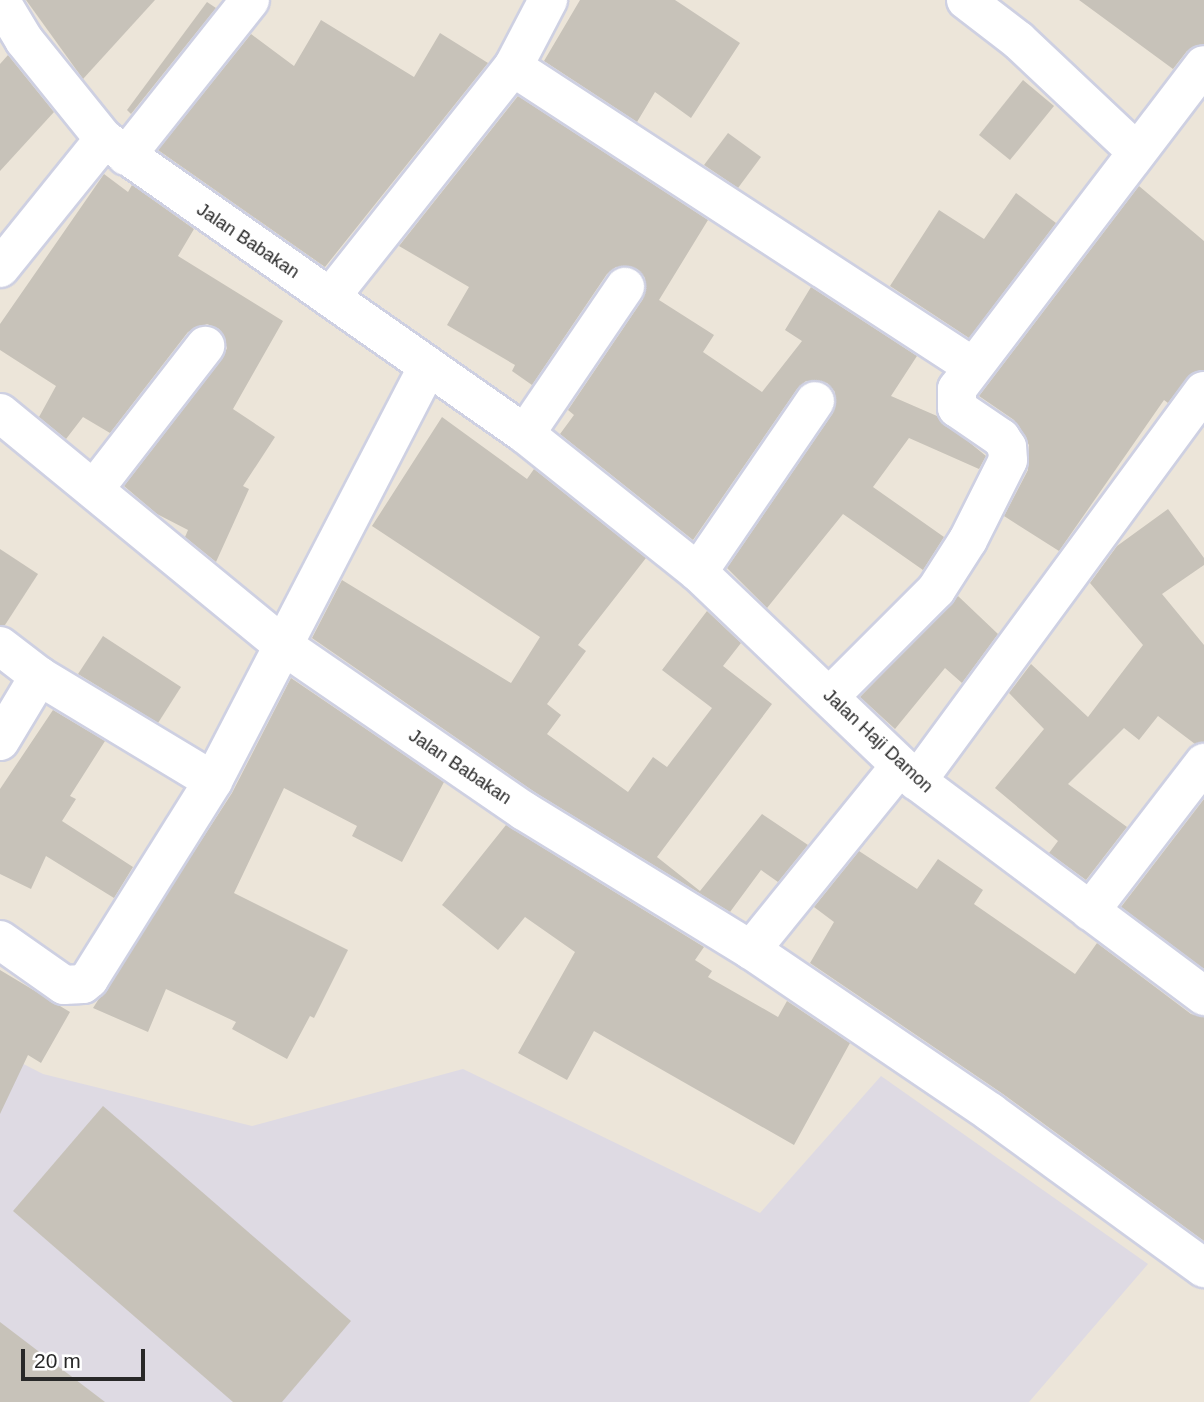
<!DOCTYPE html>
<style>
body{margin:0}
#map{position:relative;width:1204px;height:1402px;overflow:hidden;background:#ece5d9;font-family:Helvetica,sans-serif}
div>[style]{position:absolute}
.industrial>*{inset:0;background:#dedae3}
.building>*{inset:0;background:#c7c2b9}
.roads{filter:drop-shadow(2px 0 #ced0e2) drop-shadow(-2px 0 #ced0e2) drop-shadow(0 2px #ced0e2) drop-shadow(0 -2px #ced0e2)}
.street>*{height:38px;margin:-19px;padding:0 19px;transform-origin:19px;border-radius:19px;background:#fff}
span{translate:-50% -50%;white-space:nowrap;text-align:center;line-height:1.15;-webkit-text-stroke:5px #fff;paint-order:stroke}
.street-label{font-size:18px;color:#282828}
.scale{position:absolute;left:21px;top:1349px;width:124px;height:32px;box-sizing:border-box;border:4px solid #282828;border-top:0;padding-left:9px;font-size:21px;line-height:24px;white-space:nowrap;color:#282828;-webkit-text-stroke:5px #fff;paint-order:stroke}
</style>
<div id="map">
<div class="industrial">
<div style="clip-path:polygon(0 1052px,43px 1074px,252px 1126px,463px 1069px,760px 1213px,881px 1076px,1148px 1264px,1029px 1402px,0 1402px)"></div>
</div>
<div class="building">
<div style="clip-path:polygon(26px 0,155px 0,83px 79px)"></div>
<div style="clip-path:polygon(580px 0,675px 0,740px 43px,691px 118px,655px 92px,637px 122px,544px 61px)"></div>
<div style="clip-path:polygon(1079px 0,1204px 0,1204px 44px,1187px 51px,1173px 69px)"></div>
<div style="clip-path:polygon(207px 2px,216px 8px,131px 114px,127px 110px)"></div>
<div style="clip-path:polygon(321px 20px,414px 77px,440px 33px,488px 63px,325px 267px,158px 150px,251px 34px,294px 66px)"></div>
<div style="clip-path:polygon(8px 55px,54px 112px,0 171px,0 64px)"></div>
<div style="clip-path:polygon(1023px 80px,1054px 106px,1010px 160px,979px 135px)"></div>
<div style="clip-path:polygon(518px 96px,708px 220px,659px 300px,714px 335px,703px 352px,762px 392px,802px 341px,785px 330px,811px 287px,917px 356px,891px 396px,937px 416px,986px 456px,979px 469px,909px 438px,873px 487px,944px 537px,923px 570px,843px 514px,767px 608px,727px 568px,833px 413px,835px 392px,827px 383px,806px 381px,797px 389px,693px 540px,560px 434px,574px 415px,568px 410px,643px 299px,645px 278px,637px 269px,616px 267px,607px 274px,532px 385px,512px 371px,515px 365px,447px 325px,469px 287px,399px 246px)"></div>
<div style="clip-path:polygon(728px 133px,761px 157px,738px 188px,704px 165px)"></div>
<div style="clip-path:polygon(104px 174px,128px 192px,132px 185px,194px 229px,178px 256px,283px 321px,233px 409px,275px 437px,243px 486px,249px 489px,216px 562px,185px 537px,188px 530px,157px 514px,124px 486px,222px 359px,227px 348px,219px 329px,207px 324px,188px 332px,110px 433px,83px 417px,66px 439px,39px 417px,56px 386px,0 350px,0 324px)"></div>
<div style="clip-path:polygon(1139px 186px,1204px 241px,1204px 370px,1187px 378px,1168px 403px,1164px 400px,1059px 551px,1004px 516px,1028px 470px,1029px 445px,1014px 420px,979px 396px)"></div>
<div style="clip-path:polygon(1016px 193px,1056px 223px,969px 338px,890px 286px,939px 210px,984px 239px)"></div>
<div style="clip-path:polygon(442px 417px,527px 479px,534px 469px,646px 558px,578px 645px,586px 651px,547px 704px,561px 715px,547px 734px,628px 792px,653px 757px,667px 767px,712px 708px,662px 670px,707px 611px,741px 643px,723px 666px,772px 704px,657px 857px,700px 891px,762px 814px,808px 845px,778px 882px,761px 870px,730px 912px,536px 793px,312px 638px,342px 580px,511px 683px,540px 637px,372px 526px)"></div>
<div style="clip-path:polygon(1168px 509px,1204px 558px,1204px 565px,1162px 594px,1204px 645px,1204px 742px,1195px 744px,1158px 716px,1139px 740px,1124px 728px,1068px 784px,1127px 827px,1086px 880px,1049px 853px,1058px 841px,995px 788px,1044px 729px,1009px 693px,1031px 664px,1088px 717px,1143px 645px,1090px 583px,1117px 546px)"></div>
<div style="clip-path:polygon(0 549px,38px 574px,5px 625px,0 625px)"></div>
<div style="clip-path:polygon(958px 596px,998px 634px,962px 683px,945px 668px,895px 729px,860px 697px)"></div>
<div style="clip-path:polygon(103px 636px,181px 687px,158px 723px,78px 674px)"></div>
<div style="clip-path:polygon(291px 678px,444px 782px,402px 862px,352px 836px,357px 826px,284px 788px,234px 893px,348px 950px,314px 1018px,310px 1016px,287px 1059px,232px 1029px,236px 1022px,166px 989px,148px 1032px,93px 1008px,232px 793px)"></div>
<div style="clip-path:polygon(53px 710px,105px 741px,70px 796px,76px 799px,62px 821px,133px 867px,114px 898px,46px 856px,31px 889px,0 874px,0 789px)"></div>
<div style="clip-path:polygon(1204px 799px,1204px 969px,1121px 907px)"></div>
<div style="clip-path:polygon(506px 825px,704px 947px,695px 960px,712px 971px,708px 977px,778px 1017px,787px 1001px,850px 1043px,794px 1145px,594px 1031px,567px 1080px,518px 1053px,575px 952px,525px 917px,498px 950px,442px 905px)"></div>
<div style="clip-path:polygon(859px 851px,917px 889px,938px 859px,983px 890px,974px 904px,1075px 974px,1097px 943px,1191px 1014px,1204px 1017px,1204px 1241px,1003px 1094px,810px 963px,834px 922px,814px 907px)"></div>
<div style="clip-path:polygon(0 970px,70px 1012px,41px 1063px,28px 1055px,0 1114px)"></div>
<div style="clip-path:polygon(103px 1106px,351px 1321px,282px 1402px,233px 1402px,13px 1211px)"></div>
<div style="clip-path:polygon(0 1322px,105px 1402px,0 1402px)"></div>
</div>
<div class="roads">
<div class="street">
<div style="left:0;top:0;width:47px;rotate:59deg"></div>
<div style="left:24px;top:40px;width:127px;rotate:51.1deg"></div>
<div style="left:104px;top:139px;width:514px;rotate:35.02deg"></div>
<div style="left:525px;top:434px;width:221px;rotate:38.6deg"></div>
<div style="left:698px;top:572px;width:303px;rotate:43.7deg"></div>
<div style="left:917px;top:781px;width:359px;rotate:36.8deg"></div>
<div style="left:966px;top:0;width:66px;rotate:37.6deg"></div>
<div style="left:1018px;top:40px;width:163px;rotate:43.3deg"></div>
<div style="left:513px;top:67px;width:548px;rotate:33.08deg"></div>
<div style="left:126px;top:156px;width:199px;rotate:-51.5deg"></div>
<div style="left:0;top:268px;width:166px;rotate:-51.1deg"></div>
<div style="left:332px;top:295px;width:291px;rotate:-51.6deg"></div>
<div style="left:513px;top:67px;width:76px;rotate:-62.4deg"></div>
<div style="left:0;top:413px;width:364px;rotate:39.4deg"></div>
<div style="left:281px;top:644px;width:295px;rotate:34.5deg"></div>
<div style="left:524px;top:811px;width:266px;rotate:31.5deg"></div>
<div style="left:751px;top:950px;width:289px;rotate:34.1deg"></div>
<div style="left:990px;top:1112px;width:265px;rotate:36.1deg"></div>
<div style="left:525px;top:434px;width:178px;rotate:-55.8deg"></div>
<div style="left:95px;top:488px;width:180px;rotate:-52.2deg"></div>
<div style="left:698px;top:572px;width:207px;rotate:-55.6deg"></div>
<div style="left:0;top:646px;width:49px;rotate:37.6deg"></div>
<div style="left:39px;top:676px;width:203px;rotate:31.1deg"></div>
<div style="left:830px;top:696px;width:150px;rotate:-45deg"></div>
<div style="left:936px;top:590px;width:59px;rotate:-57.4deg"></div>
<div style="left:968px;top:540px;width:89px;rotate:-63.4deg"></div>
<div style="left:1008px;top:460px;width:13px;rotate:-94deg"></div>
<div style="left:1007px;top:447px;width:11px;rotate:-124deg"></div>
<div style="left:1001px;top:438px;width:53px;rotate:-145.7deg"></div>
<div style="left:957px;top:408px;width:19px;rotate:-90deg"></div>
<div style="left:957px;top:389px;width:407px;rotate:-52.7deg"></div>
<div style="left:0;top:741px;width:76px;rotate:-59deg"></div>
<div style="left:917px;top:781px;width:484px;rotate:-53.7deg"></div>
<div style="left:1090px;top:911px;width:187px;rotate:-52.4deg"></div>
<div style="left:0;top:940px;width:78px;rotate:35.1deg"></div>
<div style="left:64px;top:985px;width:19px;rotate:-3deg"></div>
<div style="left:83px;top:984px;width:8px;rotate:-40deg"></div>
<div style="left:89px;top:979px;width:234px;rotate:-57.9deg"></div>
<div style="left:213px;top:781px;width:465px;rotate:-62.6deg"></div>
<div style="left:751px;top:950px;width:237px;rotate:-51deg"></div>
</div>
</div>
<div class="street-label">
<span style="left:248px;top:241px;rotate:34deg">Jalan Babakan</span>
<span style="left:878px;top:741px;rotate:43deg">Jalan Haji Damon</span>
<span style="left:460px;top:767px;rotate:34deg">Jalan Babakan</span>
</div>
<div class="scale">20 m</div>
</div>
